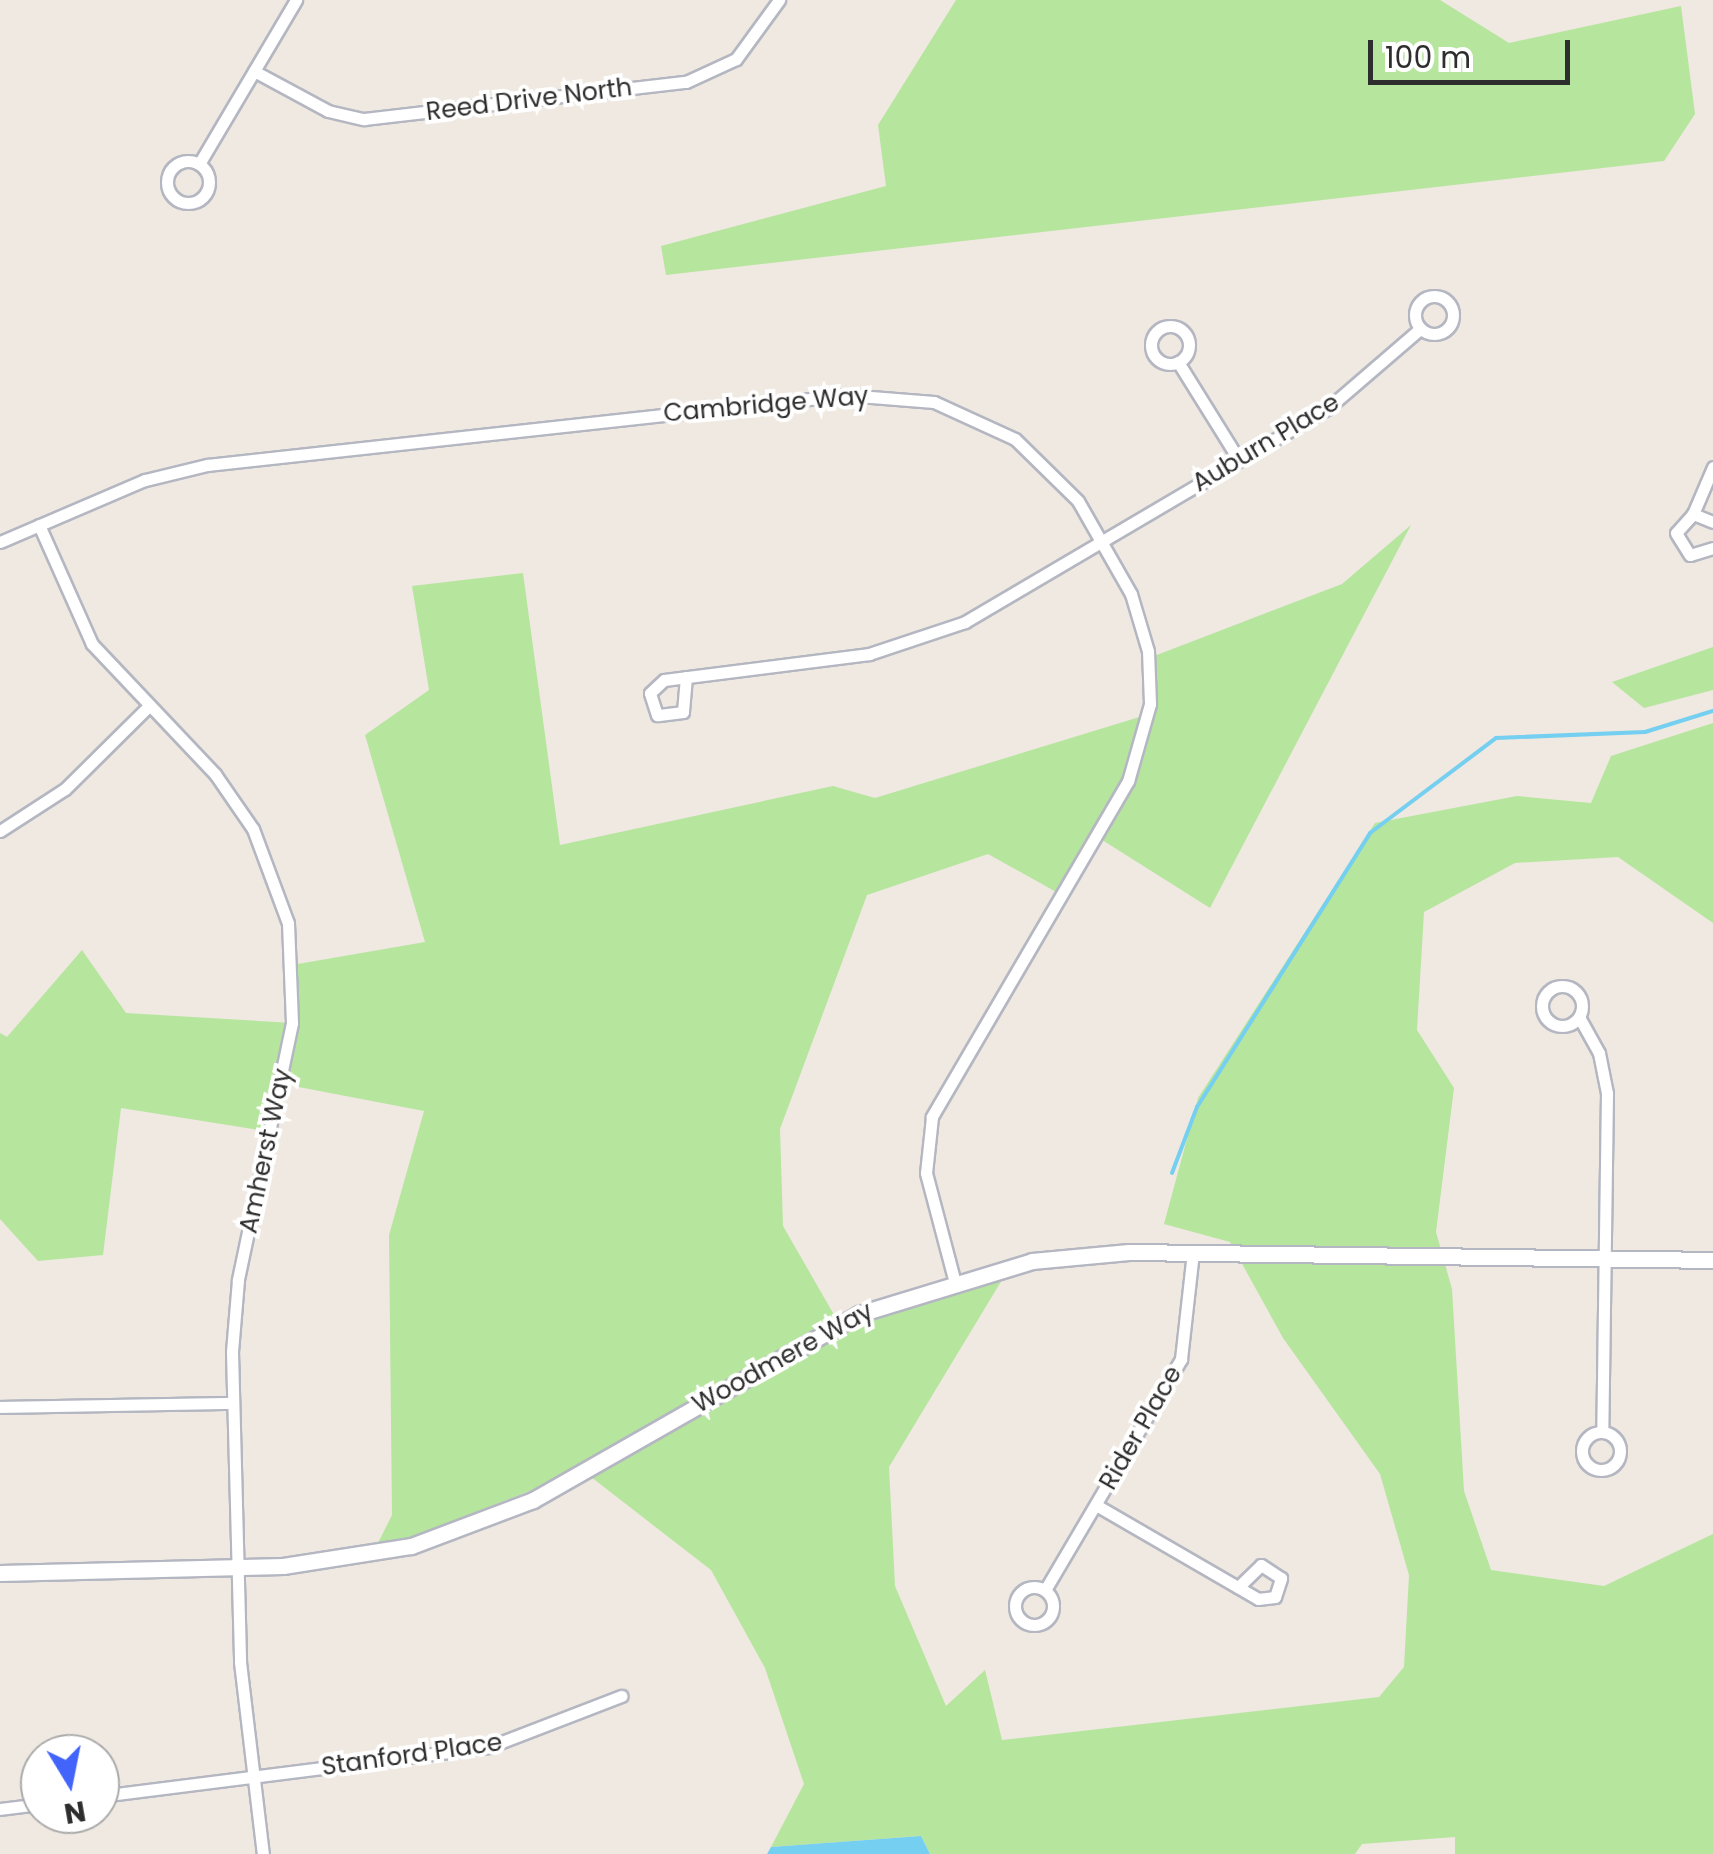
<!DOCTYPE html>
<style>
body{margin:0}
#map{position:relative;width:1713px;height:1854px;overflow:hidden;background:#efe9e1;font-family:Poppins,sans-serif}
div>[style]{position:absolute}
.green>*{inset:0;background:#b6e59e}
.water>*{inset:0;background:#75cff0}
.stream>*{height:4px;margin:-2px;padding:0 2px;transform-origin:2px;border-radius:2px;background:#75cff0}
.roads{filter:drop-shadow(2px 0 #b4b7c1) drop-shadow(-2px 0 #b4b7c1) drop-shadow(0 2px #b4b7c1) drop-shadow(0 -2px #b4b7c1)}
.street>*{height:11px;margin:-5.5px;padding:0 5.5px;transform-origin:5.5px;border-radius:5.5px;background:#fff}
.street>.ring{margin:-5.5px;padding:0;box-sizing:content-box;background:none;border:11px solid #fff;border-radius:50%}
.secondary>*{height:15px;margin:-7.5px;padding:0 7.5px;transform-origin:7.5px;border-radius:7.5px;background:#fff}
span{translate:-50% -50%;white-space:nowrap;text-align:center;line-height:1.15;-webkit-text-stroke:8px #fff;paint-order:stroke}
.street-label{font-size:25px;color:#2e2e2e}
.north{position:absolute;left:20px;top:1734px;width:100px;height:100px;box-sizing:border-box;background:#fff;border:2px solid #ababab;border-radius:50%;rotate:170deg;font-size:28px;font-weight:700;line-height:40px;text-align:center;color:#2e2e2e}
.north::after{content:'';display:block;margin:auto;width:35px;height:45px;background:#4264fb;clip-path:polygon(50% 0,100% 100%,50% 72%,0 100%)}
.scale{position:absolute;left:1368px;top:40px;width:202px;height:45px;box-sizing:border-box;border:5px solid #2e2e2e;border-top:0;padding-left:12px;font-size:30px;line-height:35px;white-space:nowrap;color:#2e2e2e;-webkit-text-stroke:8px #fff;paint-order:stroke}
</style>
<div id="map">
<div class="green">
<div style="clip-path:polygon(956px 0,1440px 0,1509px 43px,1681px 6px,1695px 114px,1664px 161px,666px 275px,661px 246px,886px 186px,878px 125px)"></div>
<div style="clip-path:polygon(1411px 525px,1210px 908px,1099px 838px,1058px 893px,988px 854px,867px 895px,780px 1129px,783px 1226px,837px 1320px,1011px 1265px,889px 1467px,895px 1586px,946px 1706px,985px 1670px,1002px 1740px,1379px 1697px,1404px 1667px,1409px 1575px,1380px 1474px,1283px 1338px,1230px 1242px,1164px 1224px,1198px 1098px,1375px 823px,1517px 796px,1591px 803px,1611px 756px,1713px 723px,1713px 923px,1618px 857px,1515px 863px,1424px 912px,1417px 1030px,1454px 1088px,1436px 1232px,1452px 1289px,1464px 1491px,1491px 1570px,1604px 1586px,1713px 1534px,1713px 1854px,1455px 1854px,1455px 1837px,1362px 1844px,1355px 1854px,930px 1854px,921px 1836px,771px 1847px,804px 1784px,765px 1668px,711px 1570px,582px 1470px,373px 1553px,392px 1515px,389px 1235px,424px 1111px,283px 1084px,272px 1132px,121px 1108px,103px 1255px,38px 1261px,0 1219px,0 1033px,7px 1037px,82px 950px,126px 1013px,293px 1023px,292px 965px,425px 942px,365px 735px,429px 690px,412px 586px,523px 573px,560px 845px,833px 786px,875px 798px,1146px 715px,1149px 658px,1342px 584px)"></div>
<div style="clip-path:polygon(1713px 647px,1713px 690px,1644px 708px,1612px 682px)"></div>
</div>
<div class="water">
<div style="clip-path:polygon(921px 1836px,930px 1854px,767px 1854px,771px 1847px)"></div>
</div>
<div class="stream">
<div style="left:1172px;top:1173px;width:71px;rotate:-69.3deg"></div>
<div style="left:1197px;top:1107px;width:324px;rotate:-57.7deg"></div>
<div style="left:1370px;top:833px;width:158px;rotate:-37deg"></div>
<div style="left:1496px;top:738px;width:149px;rotate:-2.3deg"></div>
<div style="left:1645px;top:732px;width:71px;rotate:-17.2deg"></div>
</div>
<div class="roads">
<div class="street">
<div style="left:254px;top:71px;width:84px;rotate:28.4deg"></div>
<div style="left:328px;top:111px;width:37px;rotate:13deg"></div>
<div style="left:364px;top:119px;width:324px;rotate:-6.6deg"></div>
<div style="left:686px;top:82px;width:55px;rotate:-24.7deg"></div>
<div style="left:736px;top:59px;width:73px;rotate:-53.9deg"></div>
<div class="ring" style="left:167px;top:161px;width:31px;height:31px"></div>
<div style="left:199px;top:164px;width:191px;rotate:-59.4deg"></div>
<div class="ring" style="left:1415px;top:296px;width:27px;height:27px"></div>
<div class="ring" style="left:1151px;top:326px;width:27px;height:27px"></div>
<div style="left:1178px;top:362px;width:115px;rotate:58.1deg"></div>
<div style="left:1693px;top:514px;width:51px;rotate:-66.9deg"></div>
<div style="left:1713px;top:522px;width:22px;rotate:-158deg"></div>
<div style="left:1693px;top:514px;width:25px;rotate:132deg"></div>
<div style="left:1676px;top:533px;width:26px;rotate:58deg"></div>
<div style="left:1690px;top:555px;width:24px;rotate:-17deg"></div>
<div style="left:39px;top:525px;width:130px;rotate:66deg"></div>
<div style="left:92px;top:644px;width:179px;rotate:46.6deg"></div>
<div style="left:215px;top:774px;width:67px;rotate:55.4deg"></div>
<div style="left:253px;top:829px;width:100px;rotate:69.6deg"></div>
<div style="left:288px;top:923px;width:100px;rotate:87.7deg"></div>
<div style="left:292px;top:1023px;width:263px;rotate:101.9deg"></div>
<div style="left:238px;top:1280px;width:72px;rotate:94.8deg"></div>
<div style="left:232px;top:1352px;width:310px;rotate:88.5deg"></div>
<div style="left:240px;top:1662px;width:193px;rotate:83.2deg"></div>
<div style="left:0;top:542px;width:158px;rotate:-23.2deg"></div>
<div style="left:145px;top:480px;width:64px;rotate:-13.6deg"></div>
<div style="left:207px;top:465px;width:643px;rotate:-6.25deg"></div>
<div style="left:846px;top:395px;width:88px;rotate:4.5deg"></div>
<div style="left:934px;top:402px;width:89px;rotate:24.6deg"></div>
<div style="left:1015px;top:439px;width:88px;rotate:44.5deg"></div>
<div style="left:1078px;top:501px;width:107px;rotate:60.3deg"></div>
<div style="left:1131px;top:594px;width:59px;rotate:73.4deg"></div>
<div style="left:1148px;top:651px;width:53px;rotate:87.8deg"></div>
<div style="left:1150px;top:704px;width:80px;rotate:105.9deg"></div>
<div style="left:1128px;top:781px;width:389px;rotate:120.3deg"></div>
<div style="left:932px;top:1117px;width:56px;rotate:96.1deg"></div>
<div style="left:926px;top:1173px;width:110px;rotate:75.2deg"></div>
<div style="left:686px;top:677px;width:35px;rotate:95deg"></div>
<div style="left:683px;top:712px;width:26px;rotate:173deg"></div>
<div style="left:657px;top:715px;width:23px;rotate:-108deg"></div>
<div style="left:650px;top:693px;width:19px;rotate:-43deg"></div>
<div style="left:664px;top:680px;width:207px;rotate:-7.2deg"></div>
<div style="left:869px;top:654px;width:101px;rotate:-18.4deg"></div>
<div style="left:965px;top:622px;width:421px;rotate:-30.5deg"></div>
<div style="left:1328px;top:408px;width:121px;rotate:-40.7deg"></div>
<div style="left:0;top:831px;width:77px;rotate:-32.9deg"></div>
<div style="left:65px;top:789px;width:117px;rotate:-44.7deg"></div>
<div class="ring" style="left:1542px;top:986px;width:29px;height:29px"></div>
<div style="left:1579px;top:1017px;width:41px;rotate:60.9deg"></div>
<div style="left:1599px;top:1053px;width:41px;rotate:78.7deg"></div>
<div style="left:1607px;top:1093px;width:339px;rotate:90.8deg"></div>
<div style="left:0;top:1407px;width:233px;rotate:-1deg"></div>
<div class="ring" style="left:1582px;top:1432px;width:27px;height:27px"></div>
<div style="left:1096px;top:1505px;width:187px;rotate:30.1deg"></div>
<div style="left:1258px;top:1599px;width:17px;rotate:-7deg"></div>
<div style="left:1275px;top:1597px;width:20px;rotate:-72deg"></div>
<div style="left:1281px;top:1578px;width:24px;rotate:-147deg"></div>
<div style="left:1261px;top:1565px;width:32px;rotate:136deg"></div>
<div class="ring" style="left:1015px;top:1587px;width:27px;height:27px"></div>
<div style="left:1045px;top:1590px;width:268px;rotate:-59.5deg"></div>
<div style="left:1181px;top:1359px;width:108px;rotate:-83.6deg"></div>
<div style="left:100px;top:1796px;width:392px;rotate:-7.2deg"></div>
<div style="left:489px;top:1747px;width:142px;rotate:-21.1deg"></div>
<div style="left:0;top:1809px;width:40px;rotate:-7.1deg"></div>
</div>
<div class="secondary">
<div style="left:0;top:1573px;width:283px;rotate:-1.4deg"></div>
<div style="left:283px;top:1566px;width:130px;rotate:-8.9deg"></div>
<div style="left:411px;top:1546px;width:130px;rotate:-20.7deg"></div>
<div style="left:533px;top:1500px;width:375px;rotate:-29.7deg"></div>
<div style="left:859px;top:1314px;width:181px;rotate:-17deg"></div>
<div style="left:1032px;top:1261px;width:97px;rotate:-5.3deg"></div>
<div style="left:1129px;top:1252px;width:584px;rotate:0.78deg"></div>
</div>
</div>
<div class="street-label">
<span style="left:529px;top:100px;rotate:-7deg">Reed Drive North</span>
<span style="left:766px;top:405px;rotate:-5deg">Cambridge Way</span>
<span style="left:1266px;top:443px;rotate:-31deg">Auburn Place</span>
<span style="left:266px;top:1151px;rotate:-78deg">Amherst Way</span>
<span style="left:783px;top:1358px;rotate:-29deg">Woodmere Way</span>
<span style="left:1141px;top:1428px;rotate:-60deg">Rider Place</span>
<span style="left:412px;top:1755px;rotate:-8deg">Stanford Place</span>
</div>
<div class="north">N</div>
<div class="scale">100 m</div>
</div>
